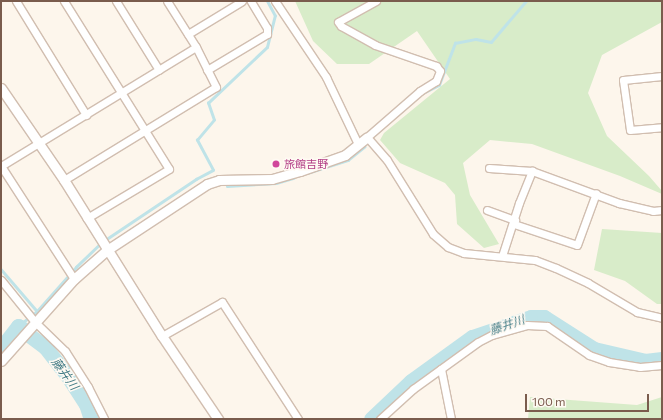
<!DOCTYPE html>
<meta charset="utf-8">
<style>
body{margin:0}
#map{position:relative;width:663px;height:420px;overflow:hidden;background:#fdf6ec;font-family:Commissioner,"Noto Sans JP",sans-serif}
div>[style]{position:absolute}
.green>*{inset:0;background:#d8ecc9}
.stream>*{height:2.5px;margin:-1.25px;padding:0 1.25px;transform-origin:1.25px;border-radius:1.25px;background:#bfe3e8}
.river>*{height:15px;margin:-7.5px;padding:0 7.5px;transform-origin:7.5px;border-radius:7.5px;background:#bfe3e8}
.roads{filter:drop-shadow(1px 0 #d1beb0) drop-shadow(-1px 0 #d1beb0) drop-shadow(0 1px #d1beb0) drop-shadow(0 -1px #d1beb0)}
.minor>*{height:7px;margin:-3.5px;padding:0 3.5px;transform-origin:3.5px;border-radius:3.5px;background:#fff}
.tertiary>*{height:9px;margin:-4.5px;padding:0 4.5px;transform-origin:4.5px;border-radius:4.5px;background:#fff}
.dots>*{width:11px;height:11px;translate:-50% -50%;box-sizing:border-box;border:2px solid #fffaf3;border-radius:50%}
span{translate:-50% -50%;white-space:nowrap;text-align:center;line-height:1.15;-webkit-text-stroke:3px #fffaf3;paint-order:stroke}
.hotel-label{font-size:11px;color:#b23c85}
.left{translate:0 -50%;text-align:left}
.water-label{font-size:12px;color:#437c86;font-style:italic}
.frame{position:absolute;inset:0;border:2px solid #7a5c4d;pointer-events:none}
.scale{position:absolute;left:525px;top:394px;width:124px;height:18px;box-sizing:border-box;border:2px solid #7a5c4d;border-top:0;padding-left:5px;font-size:12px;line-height:14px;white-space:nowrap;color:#7a5c4d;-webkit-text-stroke:3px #fffaf3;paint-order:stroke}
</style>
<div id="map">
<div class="green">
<div style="clip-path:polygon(295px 1px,662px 1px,662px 22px,602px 55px,588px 93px,607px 136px,649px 176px,662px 191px,662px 194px,620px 176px,532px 144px,490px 140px,463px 163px,470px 195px,499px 244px,484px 248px,457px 224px,455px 195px,445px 183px,400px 163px,380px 140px,384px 133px,450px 79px,417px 31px,369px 64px,337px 64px,313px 41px)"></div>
<div style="clip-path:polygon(602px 229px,662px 233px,662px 304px,657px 304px,625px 281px,594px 270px)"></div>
<div style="clip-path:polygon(530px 397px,637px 405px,662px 397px,662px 419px,528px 419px)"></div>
</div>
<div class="stream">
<div style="left:423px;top:93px;width:18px;rotate:-27deg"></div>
<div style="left:439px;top:85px;width:45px;rotate:-69.1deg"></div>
<div style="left:455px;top:43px;width:21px;rotate:-11deg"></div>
<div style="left:476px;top:39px;width:15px;rotate:11deg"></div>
<div style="left:491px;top:42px;width:54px;rotate:-49.5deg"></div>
<div style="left:307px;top:173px;width:43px;rotate:-17.6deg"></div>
<div style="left:348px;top:160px;width:21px;rotate:-39deg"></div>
<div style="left:227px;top:186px;width:49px;rotate:-3.5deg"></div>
<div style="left:276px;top:183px;width:18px;rotate:-16deg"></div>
<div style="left:105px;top:240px;width:110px;rotate:-33.8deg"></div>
<div style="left:196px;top:179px;width:19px;rotate:-28deg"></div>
<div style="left:213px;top:170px;width:34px;rotate:-118deg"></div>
<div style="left:197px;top:140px;width:26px;rotate:-50deg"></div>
<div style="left:214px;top:120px;width:18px;rotate:-109deg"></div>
<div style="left:208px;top:103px;width:81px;rotate:-43.5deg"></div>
<div style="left:267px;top:47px;width:32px;rotate:-76deg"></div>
<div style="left:275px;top:16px;width:17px;rotate:-118deg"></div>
<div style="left:1px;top:269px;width:55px;rotate:49.4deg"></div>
<div style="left:18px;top:326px;width:24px;rotate:-38deg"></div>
<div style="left:37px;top:311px;width:59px;rotate:-48.4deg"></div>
<div style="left:76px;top:267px;width:35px;rotate:-44deg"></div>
</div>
<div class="river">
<div style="left:29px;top:335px;width:20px;rotate:37deg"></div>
<div style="left:45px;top:347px;width:36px;rotate:52deg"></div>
<div style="left:67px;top:375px;width:35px;rotate:57deg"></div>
<div style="left:86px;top:404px;width:16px;rotate:72deg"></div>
<div style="left:1px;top:348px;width:28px;rotate:-52deg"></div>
<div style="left:18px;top:326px;width:6px;rotate:31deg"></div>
<div style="left:371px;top:419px;width:55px;rotate:-43.5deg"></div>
<div style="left:411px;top:381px;width:75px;rotate:-35.8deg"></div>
<div style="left:472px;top:337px;width:62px;rotate:-18.7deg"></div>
<div style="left:531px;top:317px;width:13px"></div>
<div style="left:544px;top:317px;width:59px;rotate:32.6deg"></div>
<div style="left:594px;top:349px;width:52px;rotate:13.2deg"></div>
<div style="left:645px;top:361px;width:17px;rotate:-7deg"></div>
</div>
<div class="roads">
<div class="minor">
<div style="left:16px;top:1px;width:134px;rotate:58.4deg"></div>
<div style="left:64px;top:1px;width:198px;rotate:58deg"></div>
<div style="left:169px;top:169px;width:96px;rotate:149.1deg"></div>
<div style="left:116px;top:1px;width:81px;rotate:58.1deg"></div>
<div style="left:275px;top:1px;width:92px;rotate:56.1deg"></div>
<div style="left:326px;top:77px;width:74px;rotate:64.5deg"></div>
<div style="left:376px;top:1px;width:43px;rotate:151.1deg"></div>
<div style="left:338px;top:22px;width:5px;rotate:53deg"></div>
<div style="left:341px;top:26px;width:39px;rotate:29deg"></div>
<div style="left:375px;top:45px;width:65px;rotate:19deg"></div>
<div style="left:436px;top:66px;width:6px;rotate:51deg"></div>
<div style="left:440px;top:71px;width:11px;rotate:112deg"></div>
<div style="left:436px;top:81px;width:19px;rotate:148deg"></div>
<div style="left:420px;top:91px;width:70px;rotate:139deg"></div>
<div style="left:367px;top:137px;width:30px;rotate:49deg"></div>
<div style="left:387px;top:160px;width:87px;rotate:58.1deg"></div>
<div style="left:433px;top:234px;width:20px;rotate:41deg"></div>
<div style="left:448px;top:247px;width:17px;rotate:21deg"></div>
<div style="left:464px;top:253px;width:71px;rotate:5.6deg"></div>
<div style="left:535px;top:260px;width:22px;rotate:21deg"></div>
<div style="left:556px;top:268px;width:35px;rotate:25deg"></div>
<div style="left:588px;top:283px;width:57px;rotate:30.6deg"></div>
<div style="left:637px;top:312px;width:26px;rotate:13deg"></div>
<div style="left:188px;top:34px;width:63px;rotate:-31.4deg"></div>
<div style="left:207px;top:70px;width:70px;rotate:-31deg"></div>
<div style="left:267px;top:34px;width:6px;rotate:-90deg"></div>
<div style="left:267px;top:28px;width:31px;rotate:-121deg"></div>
<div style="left:662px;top:76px;width:39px;rotate:174deg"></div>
<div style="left:623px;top:80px;width:50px;rotate:82deg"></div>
<div style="left:630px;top:130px;width:32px;rotate:-5deg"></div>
<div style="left:1px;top:166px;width:228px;rotate:-31.4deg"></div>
<div style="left:1px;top:166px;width:135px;rotate:57.1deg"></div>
<div style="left:489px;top:168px;width:43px;rotate:4deg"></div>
<div style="left:532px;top:171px;width:93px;rotate:20.2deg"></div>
<div style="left:619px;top:203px;width:35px;rotate:13deg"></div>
<div style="left:653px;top:211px;width:9px;rotate:-6deg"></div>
<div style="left:64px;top:180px;width:178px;rotate:-31.5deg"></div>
<div style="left:216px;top:87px;width:45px;rotate:-116.6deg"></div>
<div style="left:196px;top:47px;width:54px;rotate:-122.2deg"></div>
<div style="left:487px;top:210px;width:30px;rotate:20deg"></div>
<div style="left:514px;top:224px;width:66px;rotate:18.4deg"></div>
<div style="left:577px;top:245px;width:55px;rotate:-69.9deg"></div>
<div style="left:502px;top:256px;width:56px;rotate:-72.2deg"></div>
<div style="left:519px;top:203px;width:35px;rotate:-68deg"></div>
<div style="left:1px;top:280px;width:54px;rotate:51deg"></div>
<div style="left:35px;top:322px;width:42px;rotate:44deg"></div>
<div style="left:65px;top:351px;width:43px;rotate:57.4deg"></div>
<div style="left:88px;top:387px;width:36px;rotate:63deg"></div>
<div style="left:162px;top:336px;width:69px;rotate:-29.5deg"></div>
<div style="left:222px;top:302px;width:140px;rotate:57deg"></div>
<div style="left:441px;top:369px;width:51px;rotate:78.7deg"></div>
<div style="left:380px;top:419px;width:45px;rotate:-42.3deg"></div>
<div style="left:413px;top:389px;width:80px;rotate:-35.9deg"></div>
<div style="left:478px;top:342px;width:16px;rotate:-27deg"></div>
<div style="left:492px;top:335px;width:36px;rotate:-16deg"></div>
<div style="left:527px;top:325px;width:20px;rotate:3deg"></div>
<div style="left:547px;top:326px;width:51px;rotate:34.6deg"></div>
<div style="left:589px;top:355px;width:21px;rotate:19deg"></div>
<div style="left:609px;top:362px;width:31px;rotate:9deg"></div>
<div style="left:640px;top:367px;width:22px;rotate:-5deg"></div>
</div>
<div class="tertiary">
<div style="left:1px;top:88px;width:112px;rotate:55.6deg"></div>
<div style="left:64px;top:180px;width:184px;rotate:57.9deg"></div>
<div style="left:162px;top:336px;width:100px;rotate:56deg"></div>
<div style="left:1px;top:361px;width:110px;rotate:-48.3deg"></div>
<div style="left:74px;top:279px;width:44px;rotate:-41.3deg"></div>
<div style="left:107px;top:250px;width:120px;rotate:-33.4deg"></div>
<div style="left:207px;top:184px;width:13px;rotate:-18deg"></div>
<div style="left:219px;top:180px;width:53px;rotate:-1.1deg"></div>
<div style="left:272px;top:179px;width:29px;rotate:-16deg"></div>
<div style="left:300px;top:171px;width:48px;rotate:-19.6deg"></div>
<div style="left:345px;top:155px;width:28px;rotate:-39deg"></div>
</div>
</div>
<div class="dots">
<div style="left:276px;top:164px;background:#d1479c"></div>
</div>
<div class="hotel-label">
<span class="left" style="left:284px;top:164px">旅館吉野</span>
</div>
<div class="water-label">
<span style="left:507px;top:325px;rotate:-19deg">藤井川</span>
<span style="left:65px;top:374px;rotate:54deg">藤井川</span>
</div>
<div class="frame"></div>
<div class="scale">100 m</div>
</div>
